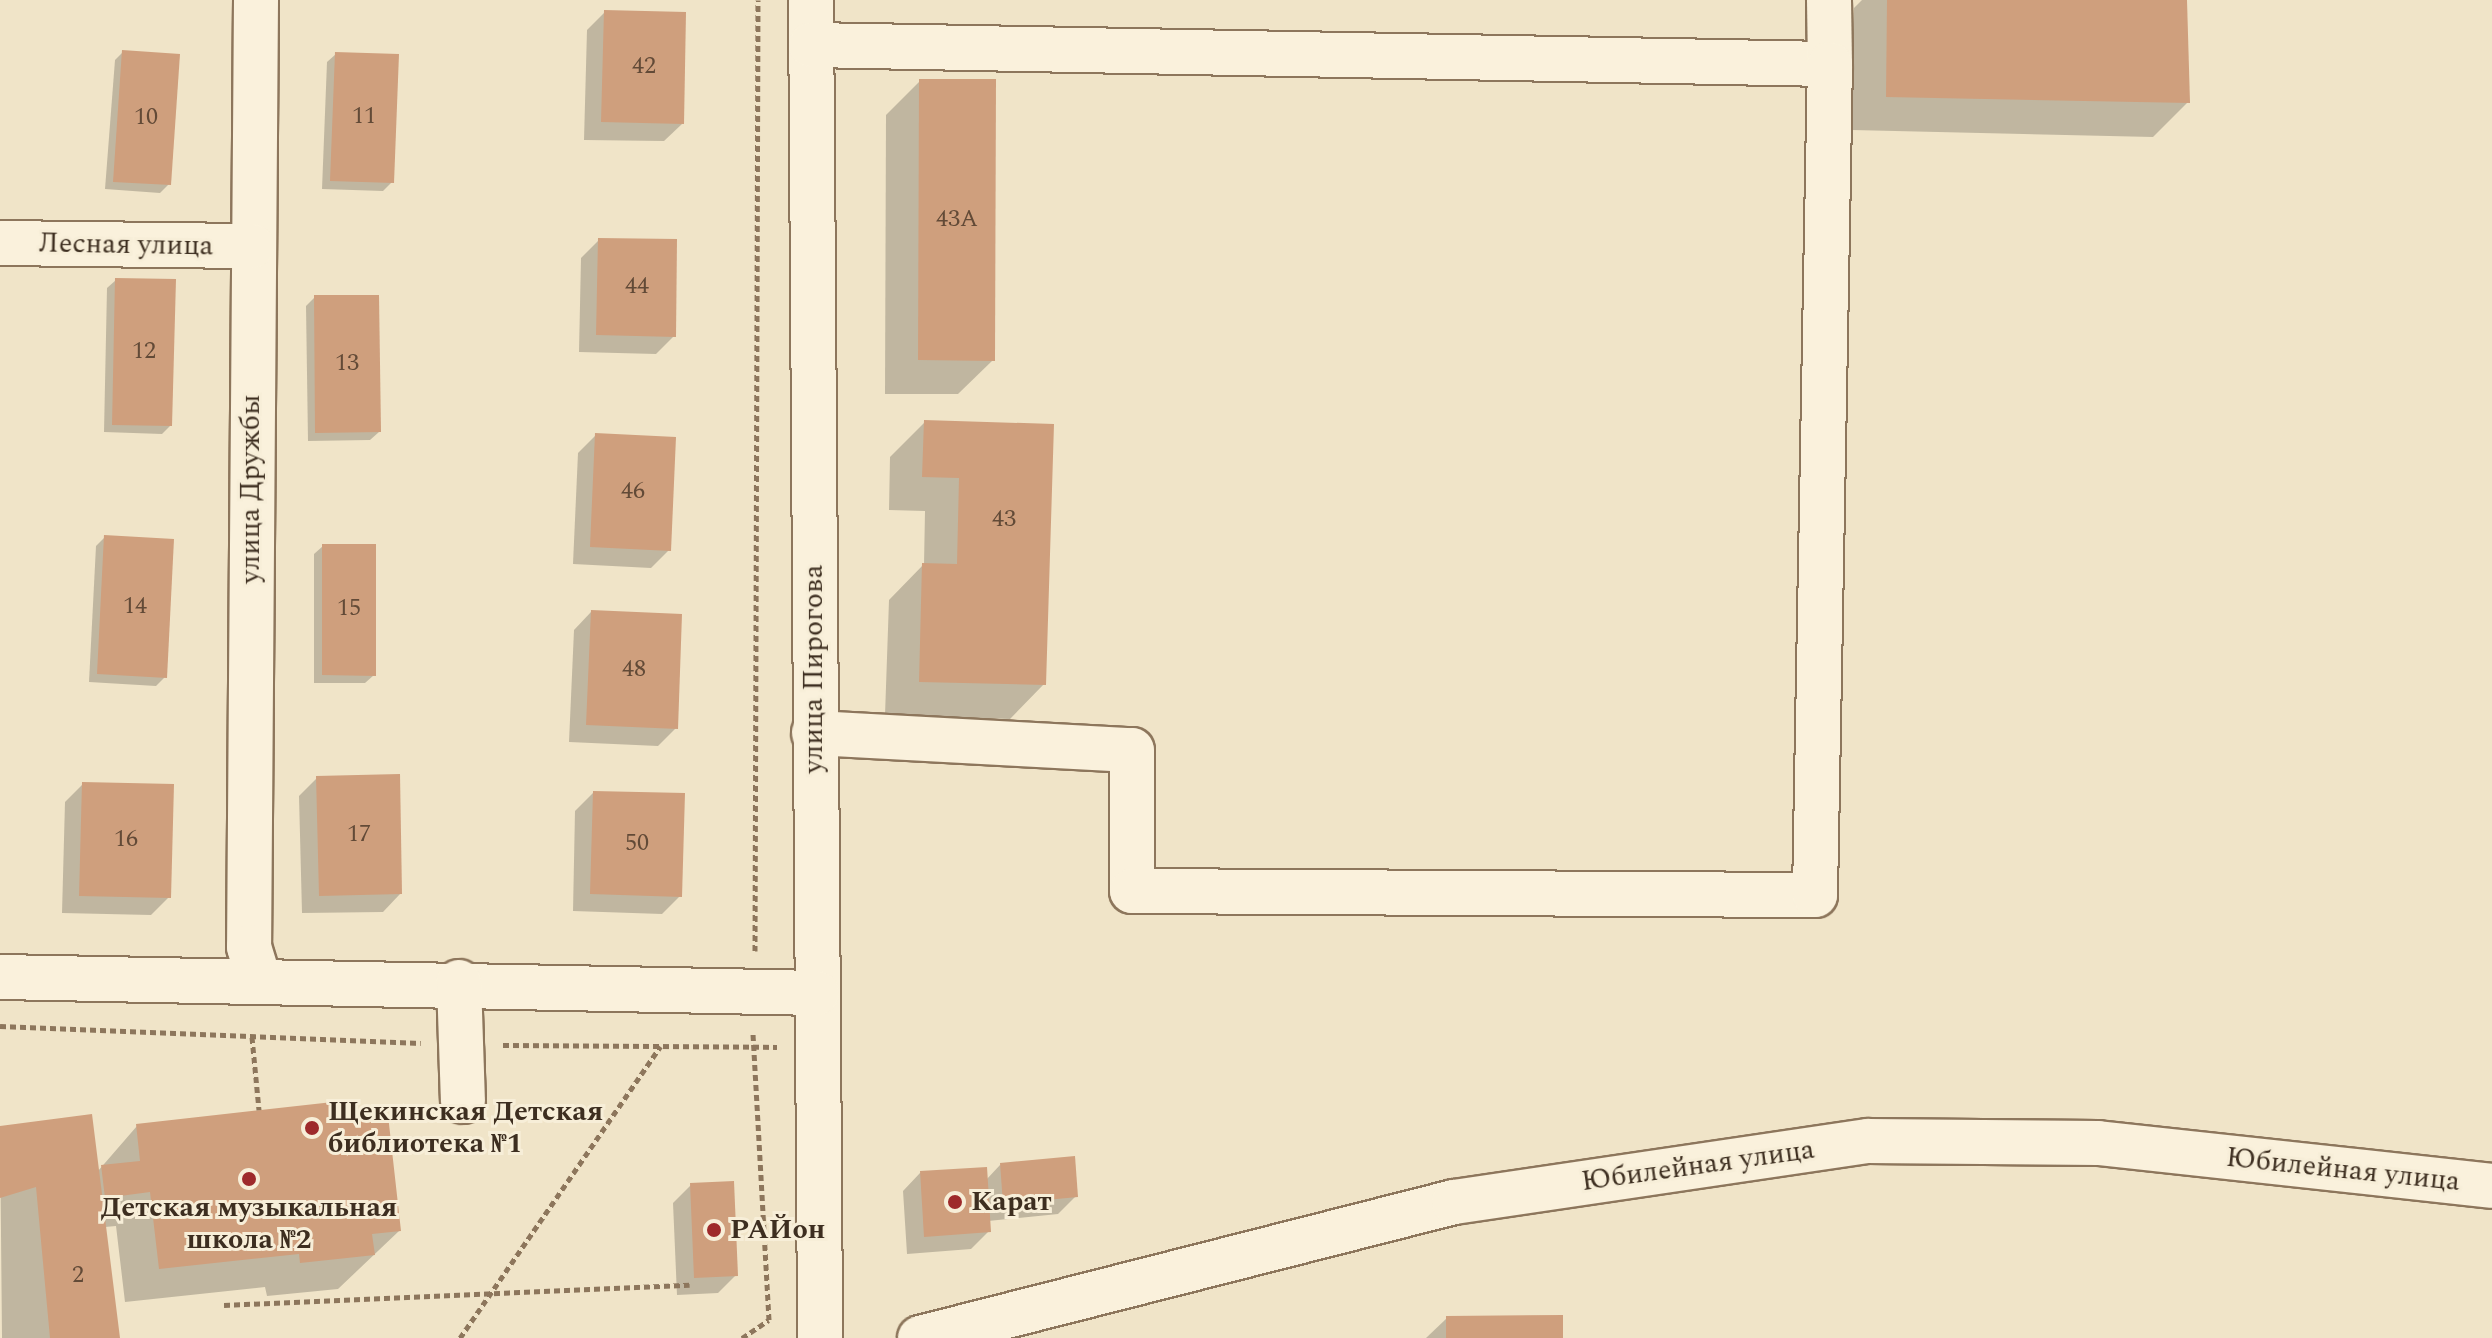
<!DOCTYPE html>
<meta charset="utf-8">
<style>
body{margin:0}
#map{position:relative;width:2492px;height:1338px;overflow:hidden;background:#f0e4c8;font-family:Spectral,serif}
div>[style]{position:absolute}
.shadow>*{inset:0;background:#0003}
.building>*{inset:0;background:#cf9f7d}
.path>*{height:5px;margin-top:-2.5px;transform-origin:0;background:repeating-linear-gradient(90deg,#8d765c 0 6px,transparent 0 10px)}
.roads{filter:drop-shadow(2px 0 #8d765c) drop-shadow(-2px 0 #8d765c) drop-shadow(0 2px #8d765c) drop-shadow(0 -2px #8d765c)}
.minor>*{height:44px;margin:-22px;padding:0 22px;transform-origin:22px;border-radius:22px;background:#faf1dc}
.dots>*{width:22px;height:22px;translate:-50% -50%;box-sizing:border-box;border:4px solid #f7eed8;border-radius:50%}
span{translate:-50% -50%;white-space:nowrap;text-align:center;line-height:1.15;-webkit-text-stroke:6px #f7eed8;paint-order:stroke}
.number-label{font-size:24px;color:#624a37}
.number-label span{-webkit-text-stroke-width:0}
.street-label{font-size:28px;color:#3d2e20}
.poi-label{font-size:28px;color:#3d2e20;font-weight:700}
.left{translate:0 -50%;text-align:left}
</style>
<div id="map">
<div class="shadow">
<div style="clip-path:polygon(1862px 0,2185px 0,2188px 102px,2153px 137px,1852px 130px,1854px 8px)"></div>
<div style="clip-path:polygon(605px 12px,682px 124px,664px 141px,584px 140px,587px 30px)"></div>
<div style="clip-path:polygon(123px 52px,169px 184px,160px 193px,105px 189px,115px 60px)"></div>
<div style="clip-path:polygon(336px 54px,392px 182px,383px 191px,322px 189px,327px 62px)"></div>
<div style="clip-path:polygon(920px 81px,993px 360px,958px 394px,885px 394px,886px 115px)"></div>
<div style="clip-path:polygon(599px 240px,674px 336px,656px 354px,579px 352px,581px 258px)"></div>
<div style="clip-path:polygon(116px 280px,170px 426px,162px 434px,104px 432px,107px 288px)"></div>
<div style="clip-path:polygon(315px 297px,379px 432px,370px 440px,308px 441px,306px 306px)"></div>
<div style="clip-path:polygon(925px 422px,1052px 426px,1044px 684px,1010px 719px,885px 715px,889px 600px,924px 564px,925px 511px,889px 510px,890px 457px)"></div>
<div style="clip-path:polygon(596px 435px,669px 550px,651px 568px,573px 564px,578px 453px)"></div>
<div style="clip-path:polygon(105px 537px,165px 677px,156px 686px,89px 682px,96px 546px)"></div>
<div style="clip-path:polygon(323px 546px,374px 675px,365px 683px,314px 683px,314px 554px)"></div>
<div style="clip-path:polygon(591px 612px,676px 728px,658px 746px,569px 742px,574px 630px)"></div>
<div style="clip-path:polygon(317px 778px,400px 894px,383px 912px,302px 913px,299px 796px)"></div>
<div style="clip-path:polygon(83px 784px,169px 897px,151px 915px,62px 913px,65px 802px)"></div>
<div style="clip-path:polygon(593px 793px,680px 896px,662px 914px,573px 911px,575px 811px)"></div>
<div style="clip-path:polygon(351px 1121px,399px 1231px,338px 1289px,267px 1296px,265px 1287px,125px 1302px,116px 1226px,105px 1227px,118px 1338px,2px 1338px,0 1128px,98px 1171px,137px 1126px)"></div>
<div style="clip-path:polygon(1000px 1165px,1076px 1196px,1058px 1214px,988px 1221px,989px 1231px,971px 1249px,907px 1254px,903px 1191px,920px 1173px,986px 1180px)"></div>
<div style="clip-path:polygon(691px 1185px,736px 1275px,718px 1293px,677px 1295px,673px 1203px)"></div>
<div style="clip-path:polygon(1447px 1318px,1561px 1338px,1426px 1338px)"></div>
</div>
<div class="building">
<div style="clip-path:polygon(1887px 0,2187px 0,2190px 103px,1886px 97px)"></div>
<div style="clip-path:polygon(604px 10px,686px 12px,684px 124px,601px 122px)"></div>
<div style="clip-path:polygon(122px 50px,180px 54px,171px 185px,113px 182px)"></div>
<div style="clip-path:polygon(335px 52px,399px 54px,394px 183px,330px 181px)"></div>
<div style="clip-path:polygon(919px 79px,996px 79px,995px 361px,918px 360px)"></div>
<div style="clip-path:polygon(598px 238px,677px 239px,676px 337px,596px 335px)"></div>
<div style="clip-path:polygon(115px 278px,176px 279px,172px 426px,112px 425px)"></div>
<div style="clip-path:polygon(314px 295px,379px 295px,381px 432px,315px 433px)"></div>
<div style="clip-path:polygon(924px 420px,1054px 424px,1046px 685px,919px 682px,922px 563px,957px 564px,959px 478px,922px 477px)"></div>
<div style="clip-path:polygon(595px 433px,676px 437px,671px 551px,590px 547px)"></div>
<div style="clip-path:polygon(104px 535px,174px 539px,167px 678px,97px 674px)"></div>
<div style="clip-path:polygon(322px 544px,376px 544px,376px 676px,322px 675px)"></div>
<div style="clip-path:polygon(591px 610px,682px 614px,678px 729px,586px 725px)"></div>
<div style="clip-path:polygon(400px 774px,402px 894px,319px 896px,316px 776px)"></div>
<div style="clip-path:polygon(82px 782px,174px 784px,171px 898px,79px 896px)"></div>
<div style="clip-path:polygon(593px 791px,685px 793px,682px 897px,590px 894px)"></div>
<div style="clip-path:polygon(351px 1100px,353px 1119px,388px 1115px,401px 1231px,372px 1234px,375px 1255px,300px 1263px,299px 1254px,159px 1269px,150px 1192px,105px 1198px,101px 1165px,140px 1161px,136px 1124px)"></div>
<div style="clip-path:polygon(92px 1114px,120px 1338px,50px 1338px,36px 1187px,0 1198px,0 1126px)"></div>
<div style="clip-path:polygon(1075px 1156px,1078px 1197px,1003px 1204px,1000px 1163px)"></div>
<div style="clip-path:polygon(987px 1167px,991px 1232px,924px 1237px,920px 1171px)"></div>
<div style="clip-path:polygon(734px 1181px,738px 1276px,694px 1278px,690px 1183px)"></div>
<div style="clip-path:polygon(1563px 1315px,1563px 1338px,1446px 1338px,1446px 1316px)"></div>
</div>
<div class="path">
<div style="left:755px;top:951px;width:951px;rotate:-89.82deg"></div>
<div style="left:0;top:1026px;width:421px;rotate:2.3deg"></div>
<div style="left:252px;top:1037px;width:73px;rotate:84.5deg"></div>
<div style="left:503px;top:1045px;width:274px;rotate:0.4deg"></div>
<div style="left:224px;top:1305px;width:466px;rotate:-2.5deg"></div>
<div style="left:460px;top:1338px;width:354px;rotate:-55.5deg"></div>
<div style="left:742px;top:1338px;width:32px;rotate:-34deg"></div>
<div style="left:769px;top:1320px;width:287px;rotate:-93.2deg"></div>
</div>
<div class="roads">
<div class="minor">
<div style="left:256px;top:0;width:947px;rotate:90.42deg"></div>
<div style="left:249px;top:947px;width:31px;rotate:73deg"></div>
<div style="left:811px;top:0;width:1338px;rotate:89.61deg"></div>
<div style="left:811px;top:45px;width:1019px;rotate:1.07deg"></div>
<div style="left:1830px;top:64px;width:64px;rotate:-90.9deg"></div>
<div style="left:0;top:243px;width:252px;rotate:0.7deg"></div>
<div style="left:814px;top:733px;width:318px;rotate:3.1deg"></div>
<div style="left:1132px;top:750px;width:141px;rotate:90deg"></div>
<div style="left:1132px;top:891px;width:683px;rotate:0.34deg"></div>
<div style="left:1815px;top:895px;width:831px;rotate:-88.97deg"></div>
<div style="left:0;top:977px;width:817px;rotate:1.12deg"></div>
<div style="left:459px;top:982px;width:119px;rotate:88.1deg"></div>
<div style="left:920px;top:1338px;width:551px;rotate:-14.29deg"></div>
<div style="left:1454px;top:1202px;width:418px;rotate:-8.4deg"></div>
<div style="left:1868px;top:1141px;width:230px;rotate:0.5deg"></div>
<div style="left:2098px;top:1143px;width:396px;rotate:6.2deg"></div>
</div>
</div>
<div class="dots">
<div style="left:312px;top:1128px;background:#9e2a2b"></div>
<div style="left:249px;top:1179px;background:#9e2a2b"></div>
<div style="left:955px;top:1202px;background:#9e2a2b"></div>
<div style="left:714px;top:1230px;background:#9e2a2b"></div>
</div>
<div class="number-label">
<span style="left:644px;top:67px">42</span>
<span style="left:364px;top:117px">11</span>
<span style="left:146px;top:118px">10</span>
<span style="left:957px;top:220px">43А</span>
<span style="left:637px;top:287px">44</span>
<span style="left:144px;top:352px">12</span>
<span style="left:347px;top:364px">13</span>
<span style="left:633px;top:492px">46</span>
<span style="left:1004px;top:520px">43</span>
<span style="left:135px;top:607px">14</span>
<span style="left:349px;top:609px">15</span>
<span style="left:634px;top:670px">48</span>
<span style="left:359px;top:835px">17</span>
<span style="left:126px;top:840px">16</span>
<span style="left:637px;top:844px">50</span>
<span style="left:78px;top:1276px">2</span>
</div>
<div class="street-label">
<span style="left:126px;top:245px;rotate:1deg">Лесная улица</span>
<span style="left:251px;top:489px;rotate:-90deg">улица Дружбы</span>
<span style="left:814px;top:669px;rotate:-90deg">улица Пирогова</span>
<span style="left:1698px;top:1166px;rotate:-8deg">Юбилейная улица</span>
<span style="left:2343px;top:1170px;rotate:6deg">Юбилейная улица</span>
</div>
<div class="poi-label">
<span class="left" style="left:328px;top:1128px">Щекинская Детская<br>библиотека №1</span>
<span class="left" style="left:971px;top:1202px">Карат</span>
<span style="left:249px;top:1224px">Детская музыкальная<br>школа №2</span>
<span class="left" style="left:730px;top:1230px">РАЙон</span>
</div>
</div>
